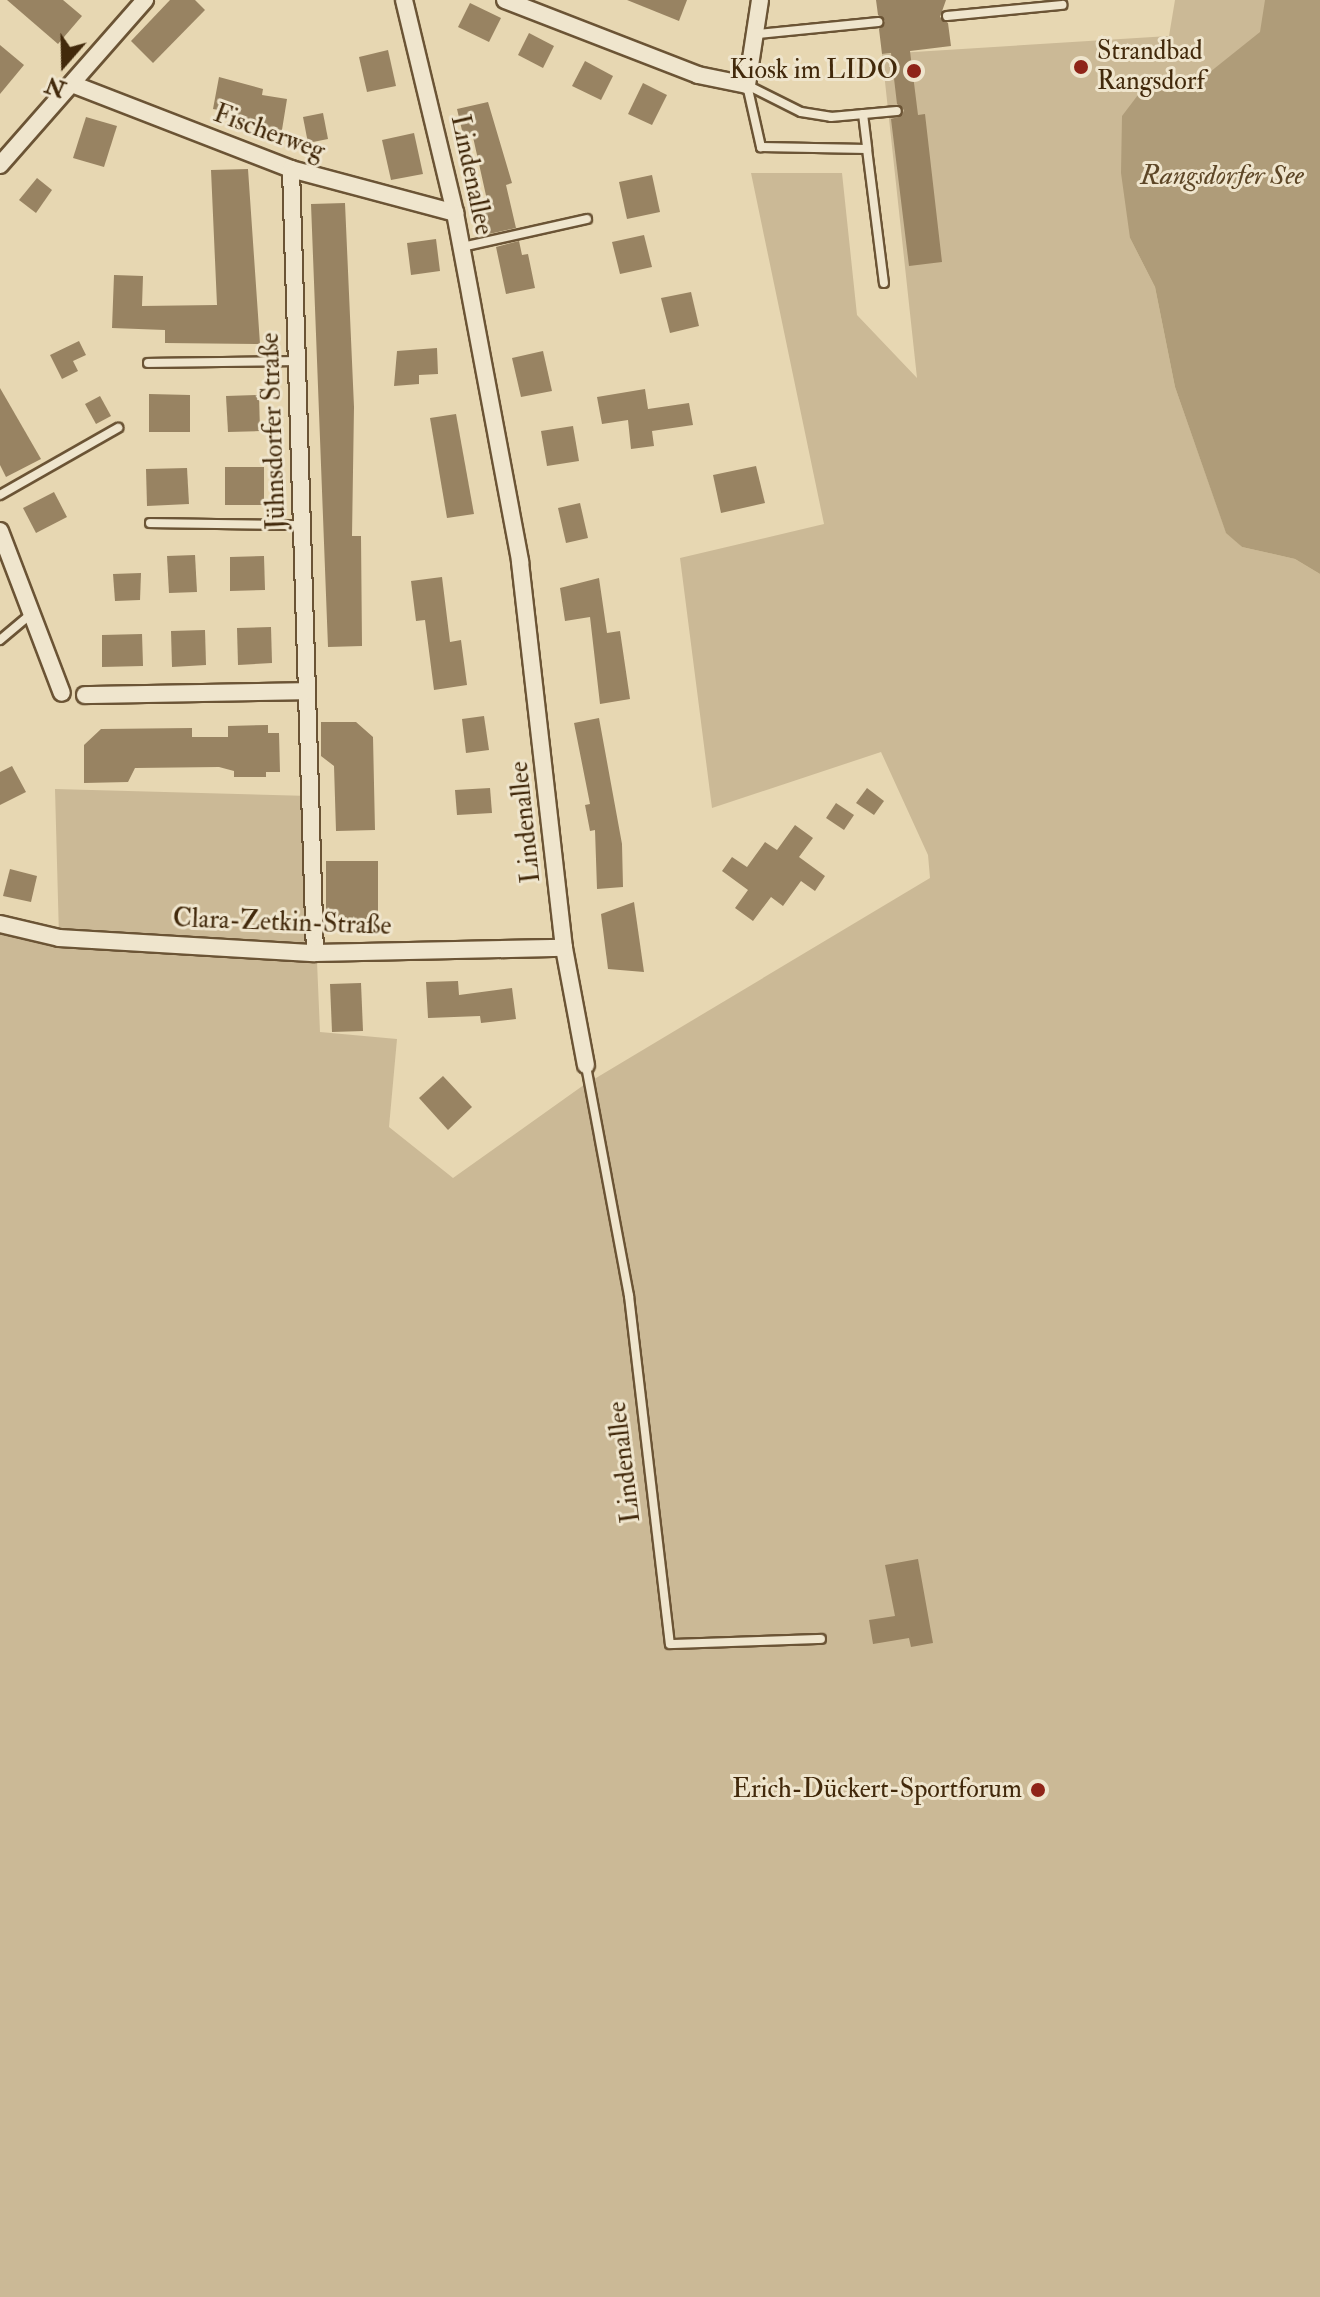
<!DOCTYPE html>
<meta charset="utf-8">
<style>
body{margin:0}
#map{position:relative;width:1320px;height:2297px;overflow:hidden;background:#e7d7b2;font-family:"IM FELL Double Pica",serif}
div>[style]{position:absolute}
.green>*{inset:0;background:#cbb996}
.water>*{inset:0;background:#af9c79}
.building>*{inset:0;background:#988362}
.roads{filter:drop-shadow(2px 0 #6b5435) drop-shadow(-2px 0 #6b5435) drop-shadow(0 2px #6b5435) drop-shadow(0 -2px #6b5435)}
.lane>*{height:8px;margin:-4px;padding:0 4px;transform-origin:4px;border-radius:4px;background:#efe5cd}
.street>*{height:16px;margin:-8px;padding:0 8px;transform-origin:8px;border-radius:8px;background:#efe5cd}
.dots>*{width:22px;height:22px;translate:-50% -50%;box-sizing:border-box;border:4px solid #efe5cd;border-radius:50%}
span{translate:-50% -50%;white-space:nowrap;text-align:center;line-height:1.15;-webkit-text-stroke:6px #efe5cd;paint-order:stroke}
.poi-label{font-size:26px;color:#42290b}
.left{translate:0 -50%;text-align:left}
.right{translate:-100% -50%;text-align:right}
.street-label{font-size:26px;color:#42290b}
.water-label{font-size:28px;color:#5d4626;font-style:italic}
.north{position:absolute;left:24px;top:24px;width:80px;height:80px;-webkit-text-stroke:6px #efe5cd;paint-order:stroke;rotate:200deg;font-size:22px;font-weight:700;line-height:32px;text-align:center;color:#42290b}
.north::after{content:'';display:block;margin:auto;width:28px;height:36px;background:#42290b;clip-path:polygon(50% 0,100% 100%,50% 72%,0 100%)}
</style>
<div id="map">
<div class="green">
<div style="clip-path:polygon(1175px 0,1265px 0,1266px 8px,1261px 32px,1249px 43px,1200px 80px,1177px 84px,1130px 238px,1155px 287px,1175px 387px,1226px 532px,1242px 547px,1295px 559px,1320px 574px,1320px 2297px,0 2297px,0 924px,59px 937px,55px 789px,310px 796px,320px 1032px,397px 1039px,389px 1127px,453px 1178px,581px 1087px,930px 878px,928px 855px,881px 752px,712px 808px,680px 558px,824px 524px,751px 173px,842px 173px,857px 315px,917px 378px,882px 54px,1169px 36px)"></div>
</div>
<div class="water">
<div style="clip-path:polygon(1265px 0,1320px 0,1320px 574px,1295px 559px,1242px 547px,1226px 533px,1175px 387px,1155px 287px,1130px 238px,1121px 173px,1122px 116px,1144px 87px,1200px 80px,1260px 32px)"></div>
</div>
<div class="building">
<div style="clip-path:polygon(7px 0,63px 0,82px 16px,58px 44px)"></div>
<div style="clip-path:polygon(170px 0,195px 0,205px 10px,153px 63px,131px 41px)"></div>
<div style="clip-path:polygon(627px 0,687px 0,679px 21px)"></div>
<div style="clip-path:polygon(876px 0,946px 0,940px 17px,948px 23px,951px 46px,910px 51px,918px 115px,925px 114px,942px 262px,909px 266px,891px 119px,902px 116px,904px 110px,897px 104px,891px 53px,882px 54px,879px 29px,885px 21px,878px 15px)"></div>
<div style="clip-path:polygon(470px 3px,501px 18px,489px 42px,458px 27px)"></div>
<div style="clip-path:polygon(529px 33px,554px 46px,543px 68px,518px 55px)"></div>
<div style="clip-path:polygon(0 45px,24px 65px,0 94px)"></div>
<div style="clip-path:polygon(388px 50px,396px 86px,367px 92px,359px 57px)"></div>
<div style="clip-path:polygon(585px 61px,613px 76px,601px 100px,572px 86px)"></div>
<div style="clip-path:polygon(219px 77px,263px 89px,262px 95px,287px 99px,281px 136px,255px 131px,256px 125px,234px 121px,235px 113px,213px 109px)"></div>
<div style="clip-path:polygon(643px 83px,667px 95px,652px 125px,628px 114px)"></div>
<div style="clip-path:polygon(488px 102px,512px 183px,506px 185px,516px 228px,489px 234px,484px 210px,489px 209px,473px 137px,464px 139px,457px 109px)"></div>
<div style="clip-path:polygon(323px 113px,328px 139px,308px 143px,303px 117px)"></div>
<div style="clip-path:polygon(86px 117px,117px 126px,104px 167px,73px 158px)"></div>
<div style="clip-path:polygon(414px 133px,423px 174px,391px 180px,382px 140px)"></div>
<div style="clip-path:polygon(248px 169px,260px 344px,165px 343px,165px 330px,112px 328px,114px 275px,143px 276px,142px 306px,217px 305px,211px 170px)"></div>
<div style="clip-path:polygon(652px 175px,660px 212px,627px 219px,619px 182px)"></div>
<div style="clip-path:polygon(37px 178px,52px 190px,36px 213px,19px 200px)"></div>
<div style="clip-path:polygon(345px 203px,354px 407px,352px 536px,361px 536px,362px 646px,328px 647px,311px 204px)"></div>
<div style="clip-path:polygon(644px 235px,652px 267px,620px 274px,612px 242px)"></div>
<div style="clip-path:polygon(436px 239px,440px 271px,411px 275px,407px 243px)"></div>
<div style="clip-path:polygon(519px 241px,522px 255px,528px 254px,535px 288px,506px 294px,496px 247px)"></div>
<div style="clip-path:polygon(691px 292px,699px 326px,670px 333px,661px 298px)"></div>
<div style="clip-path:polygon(79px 341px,86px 355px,73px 361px,78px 371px,62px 379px,50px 355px)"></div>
<div style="clip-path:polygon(437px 348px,438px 374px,419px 375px,419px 384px,394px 386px,397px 351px)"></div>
<div style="clip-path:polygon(543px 351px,552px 391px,521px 397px,512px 358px)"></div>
<div style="clip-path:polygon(0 388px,41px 459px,6px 477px,0 465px)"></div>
<div style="clip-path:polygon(645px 389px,648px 409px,689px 403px,693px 425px,652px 431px,654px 446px,631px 449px,628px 420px,602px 424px,597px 397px)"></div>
<div style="clip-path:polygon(149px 394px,190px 395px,190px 432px,149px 432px)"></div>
<div style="clip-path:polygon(259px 395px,260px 431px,228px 432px,226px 396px)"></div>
<div style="clip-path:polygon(100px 396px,111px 416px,96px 424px,85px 404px)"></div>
<div style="clip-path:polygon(456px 414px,474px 514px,447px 518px,430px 418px)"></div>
<div style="clip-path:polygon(573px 426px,579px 461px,547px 466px,541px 431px)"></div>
<div style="clip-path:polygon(756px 466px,765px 503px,721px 513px,713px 475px)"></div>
<div style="clip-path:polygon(225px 467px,264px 467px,264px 505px,225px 505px)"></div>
<div style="clip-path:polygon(187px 468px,189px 504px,147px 506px,146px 469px)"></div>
<div style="clip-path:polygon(54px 492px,67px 517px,36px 533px,23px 508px)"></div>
<div style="clip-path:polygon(580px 503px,588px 538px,566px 543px,558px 508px)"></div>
<div style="clip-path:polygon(195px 555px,197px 592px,169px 593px,167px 556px)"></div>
<div style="clip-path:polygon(264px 556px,265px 590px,230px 591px,230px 557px)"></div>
<div style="clip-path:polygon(141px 573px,140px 600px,115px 601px,113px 574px)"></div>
<div style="clip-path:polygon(442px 577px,450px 642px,461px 640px,467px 685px,434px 690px,425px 620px,416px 621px,411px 581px)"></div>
<div style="clip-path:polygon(599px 578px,607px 633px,620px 631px,630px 699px,600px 704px,590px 617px,565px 621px,560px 588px)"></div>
<div style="clip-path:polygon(271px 627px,272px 663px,238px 665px,237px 628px)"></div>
<div style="clip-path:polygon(205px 630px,206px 665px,172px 667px,171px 631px)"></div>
<div style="clip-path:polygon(142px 634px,143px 666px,102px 667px,102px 635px)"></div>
<div style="clip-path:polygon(484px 716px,489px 750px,466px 753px,462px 719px)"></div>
<div style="clip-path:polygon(599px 718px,622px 844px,623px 887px,597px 889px,595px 830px,590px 831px,585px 805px,590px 804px,574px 723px)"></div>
<div style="clip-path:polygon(321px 722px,356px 722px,373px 737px,375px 830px,336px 831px,334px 766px,321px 756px)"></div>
<div style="clip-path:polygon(268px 725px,268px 733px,279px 733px,280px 772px,266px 772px,266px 777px,234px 777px,234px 771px,219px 767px,135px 768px,128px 782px,84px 783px,84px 745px,101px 729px,192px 728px,192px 737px,228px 737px,228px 726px)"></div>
<div style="clip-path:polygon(12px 766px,26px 792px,0 805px,0 772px)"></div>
<div style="clip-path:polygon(490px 788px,492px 813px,457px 815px,455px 790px)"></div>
<div style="clip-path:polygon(867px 788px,884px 801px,874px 815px,856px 803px)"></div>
<div style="clip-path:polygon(836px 803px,854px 815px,844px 830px,826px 818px)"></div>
<div style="clip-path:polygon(795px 825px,813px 838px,799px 857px,825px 876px,815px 891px,801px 881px,783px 906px,771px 897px,753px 921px,735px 908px,748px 890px,722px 871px,732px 857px,747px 867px,765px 842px,777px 850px)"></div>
<div style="clip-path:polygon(326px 861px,378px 861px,378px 920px,326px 919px)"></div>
<div style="clip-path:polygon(10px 869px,37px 876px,31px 902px,3px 896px)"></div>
<div style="clip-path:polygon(634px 902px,644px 972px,608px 969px,601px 914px)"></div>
<div style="clip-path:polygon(458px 981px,459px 995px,512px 988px,516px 1019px,481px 1023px,480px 1016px,428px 1018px,426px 982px)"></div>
<div style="clip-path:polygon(361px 983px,363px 1031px,332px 1032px,330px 984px)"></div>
<div style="clip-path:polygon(443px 1076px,472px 1107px,448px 1130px,419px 1098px)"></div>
<div style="clip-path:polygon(918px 1559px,933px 1643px,911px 1647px,909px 1638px,873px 1644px,869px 1620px,895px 1616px,885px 1565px)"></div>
</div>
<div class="roads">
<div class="lane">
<div style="left:947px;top:16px;width:116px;rotate:-5.5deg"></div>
<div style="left:758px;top:34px;width:121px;rotate:-5.7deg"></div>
<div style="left:747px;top:85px;width:64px;rotate:77.3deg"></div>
<div style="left:761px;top:147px;width:106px;rotate:1.1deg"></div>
<div style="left:867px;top:149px;width:135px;rotate:82.8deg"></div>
<div style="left:747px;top:85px;width:60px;rotate:26.6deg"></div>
<div style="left:801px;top:112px;width:30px;rotate:9deg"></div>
<div style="left:831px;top:117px;width:66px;rotate:-5.2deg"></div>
<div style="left:863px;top:114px;width:35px;rotate:83deg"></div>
<div style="left:462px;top:247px;width:128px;rotate:-12.6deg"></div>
<div style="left:148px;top:363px;width:148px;rotate:-0.8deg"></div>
<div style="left:0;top:495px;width:136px;rotate:-29.6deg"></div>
<div style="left:150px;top:523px;width:151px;rotate:0.8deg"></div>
<div style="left:0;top:640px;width:40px;rotate:-40deg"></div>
<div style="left:586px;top:1066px;width:234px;rotate:79.4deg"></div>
<div style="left:629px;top:1296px;width:350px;rotate:83.3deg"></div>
<div style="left:670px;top:1644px;width:151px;rotate:-1.9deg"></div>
</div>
<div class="street">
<div style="left:404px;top:0;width:219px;rotate:76.5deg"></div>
<div style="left:455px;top:213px;width:355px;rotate:79.4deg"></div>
<div style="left:520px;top:562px;width:388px;rotate:83.5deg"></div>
<div style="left:564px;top:948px;width:119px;rotate:79.4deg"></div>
<div style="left:505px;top:0;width:207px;rotate:21.2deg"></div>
<div style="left:698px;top:75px;width:50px;rotate:11.5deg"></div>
<div style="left:747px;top:85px;width:86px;rotate:-81.3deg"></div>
<div style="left:72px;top:84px;width:235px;rotate:21.2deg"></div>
<div style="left:291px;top:169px;width:170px;rotate:15deg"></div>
<div style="left:0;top:165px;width:220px;rotate:-48.7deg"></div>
<div style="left:291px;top:169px;width:784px;rotate:88.25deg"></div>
<div style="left:0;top:531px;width:173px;rotate:69.1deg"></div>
<div style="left:85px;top:695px;width:221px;rotate:-1deg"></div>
<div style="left:0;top:924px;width:61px;rotate:13.3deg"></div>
<div style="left:59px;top:938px;width:256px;rotate:3.4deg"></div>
<div style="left:315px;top:953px;width:249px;rotate:-1.2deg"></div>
</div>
</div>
<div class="dots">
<div style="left:1081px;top:67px;background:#8f2418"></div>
<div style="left:914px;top:71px;background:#8f2418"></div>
<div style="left:1038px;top:1790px;background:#8f2418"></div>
</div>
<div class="poi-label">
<span class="left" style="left:1097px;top:67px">Strandbad<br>Rangsdorf</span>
<span class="right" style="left:898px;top:71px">Kiosk im LIDO</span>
<span class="right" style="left:1022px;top:1790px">Erich-Dückert-Sportforum</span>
</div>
<div class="street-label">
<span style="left:269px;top:133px;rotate:20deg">Fischerweg</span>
<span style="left:471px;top:175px;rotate:78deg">Lindenallee</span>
<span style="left:274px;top:431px;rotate:-92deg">Jühnsdorfer Straße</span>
<span style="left:526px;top:822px;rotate:-96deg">Lindenallee</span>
<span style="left:282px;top:923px;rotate:2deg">Clara-Zetkin-Straße</span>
<span style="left:625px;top:1462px;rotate:-97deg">Lindenallee</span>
</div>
<div class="water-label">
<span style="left:1222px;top:176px">Rangsdorfer See</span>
</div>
<div class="north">N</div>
</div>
